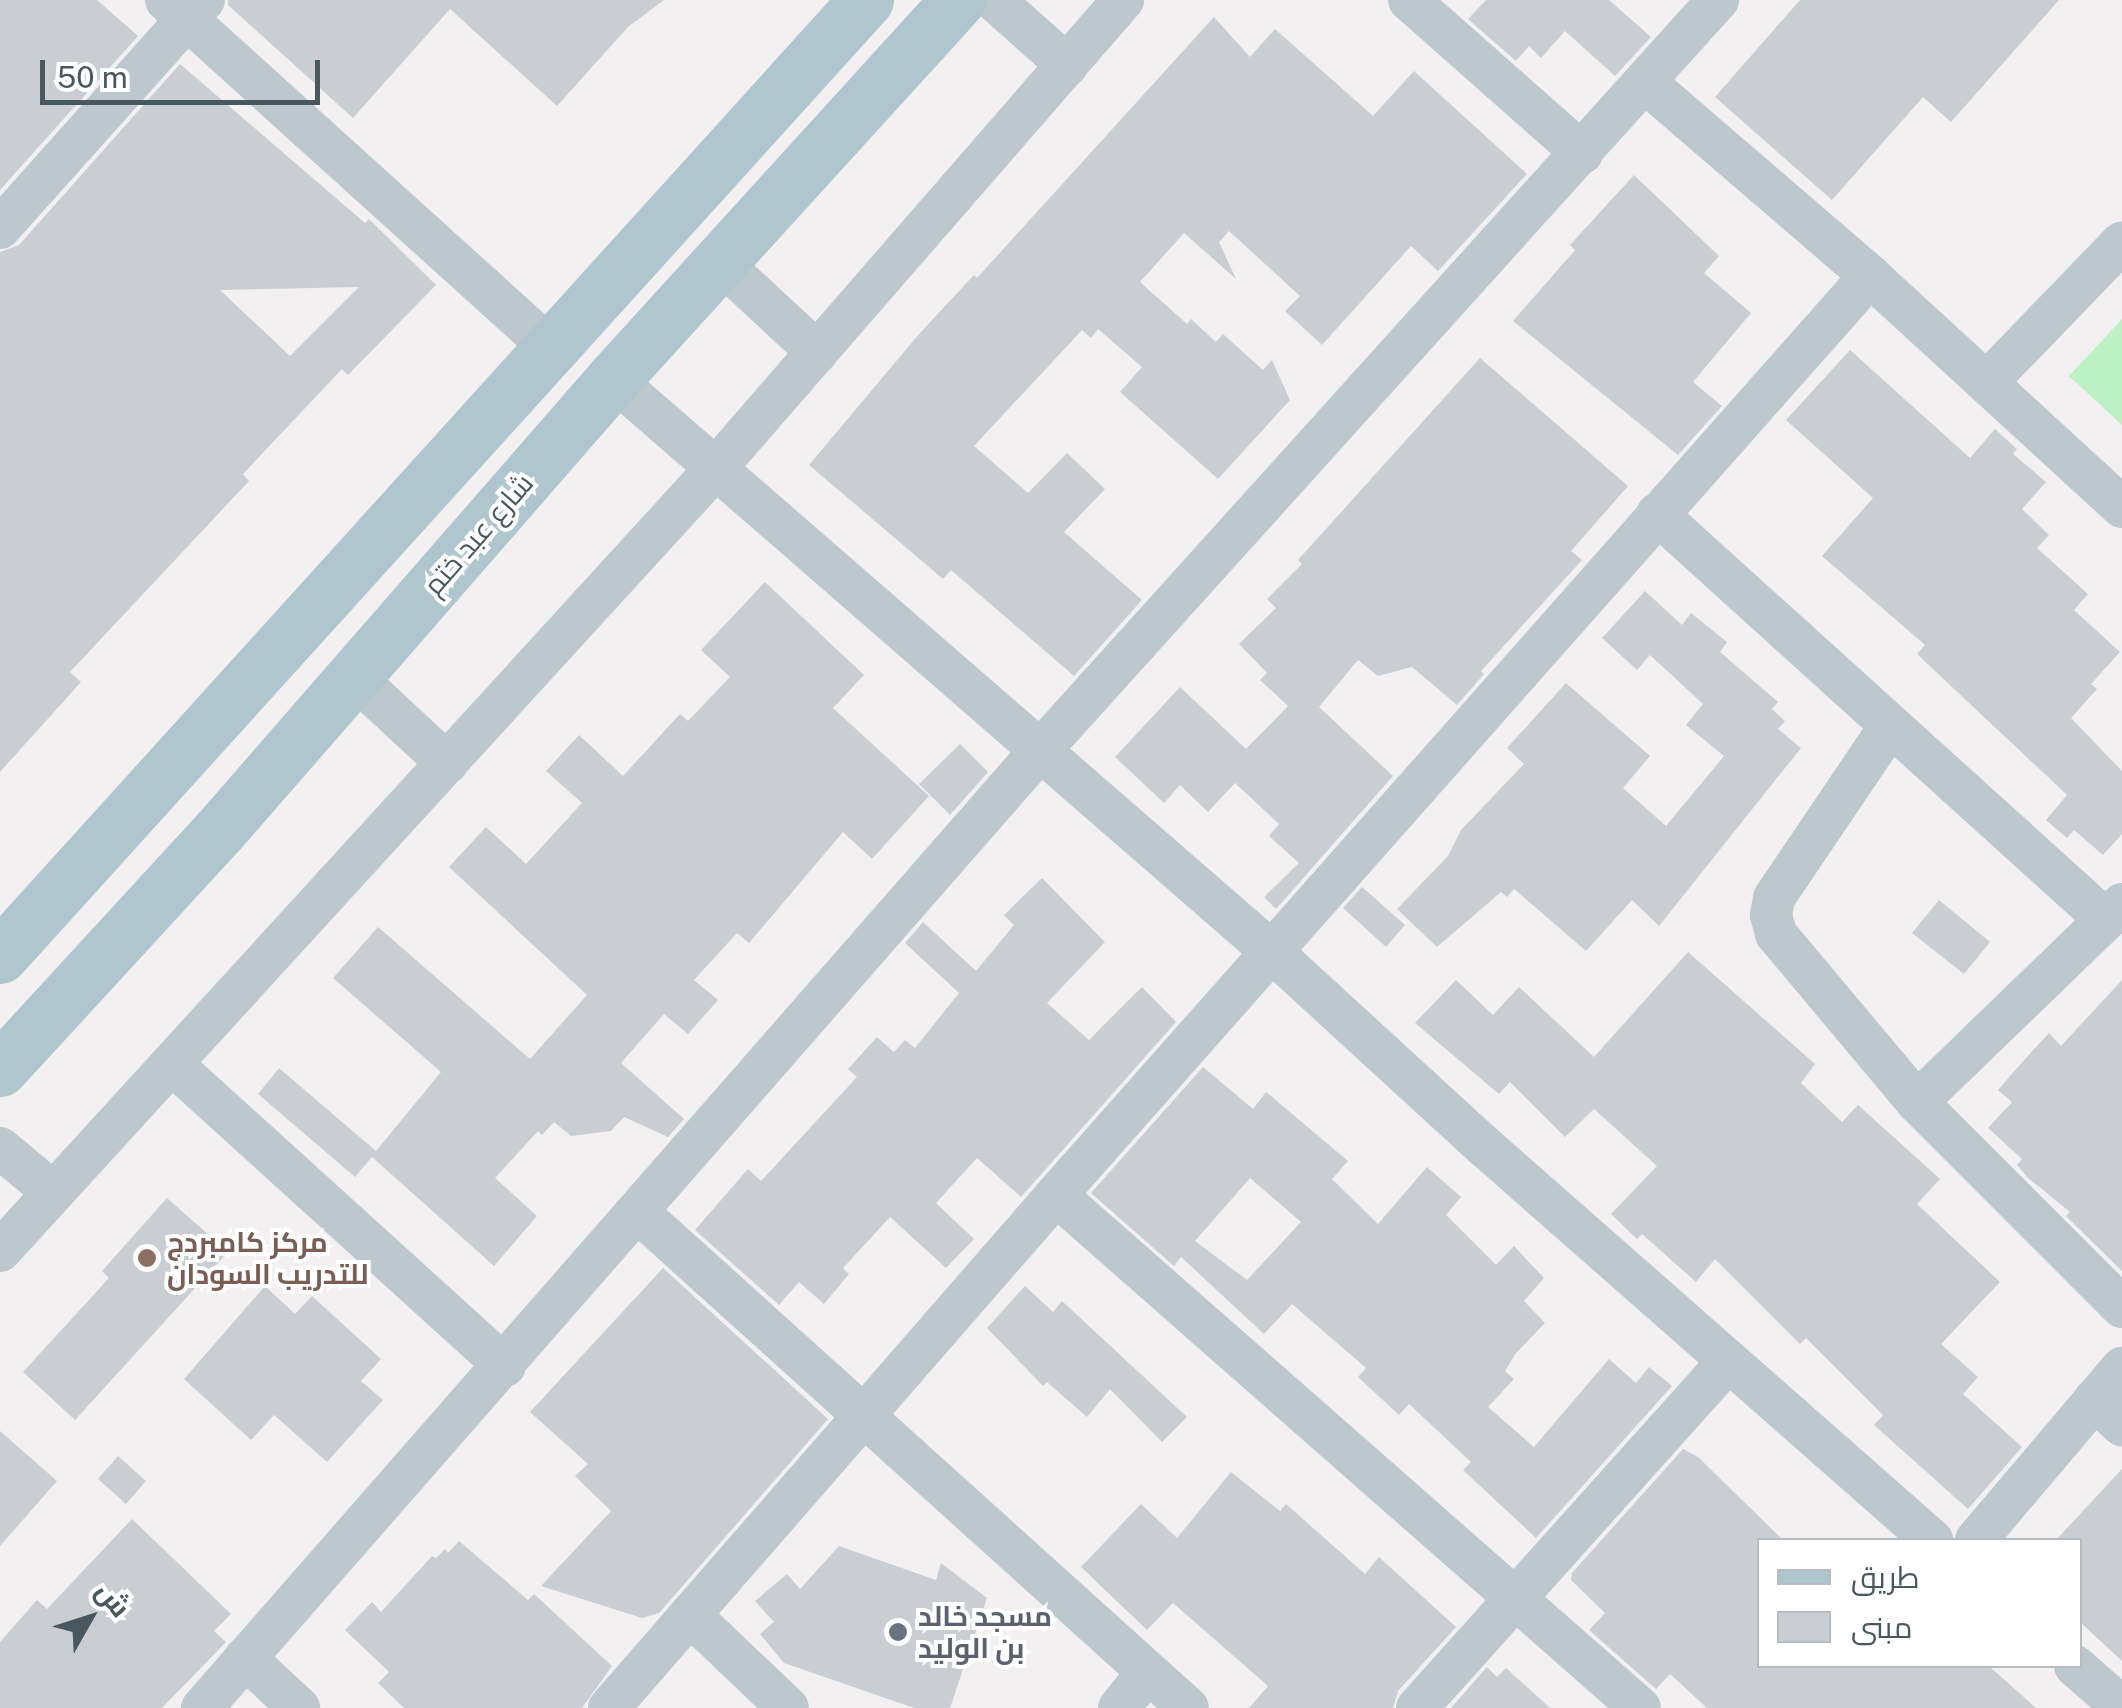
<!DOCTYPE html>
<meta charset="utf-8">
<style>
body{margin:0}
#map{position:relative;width:2122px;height:1708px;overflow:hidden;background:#f2f0f1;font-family:"Public Sans",Cairo,sans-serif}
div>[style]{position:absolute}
.green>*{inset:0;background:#bef0c6}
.building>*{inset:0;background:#caced3}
.minor>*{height:42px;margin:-21px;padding:0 21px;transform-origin:21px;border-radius:21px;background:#bcc8cd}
.major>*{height:55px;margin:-27.5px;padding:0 27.5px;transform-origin:27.5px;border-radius:27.5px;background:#afc6cf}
.dots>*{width:28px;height:28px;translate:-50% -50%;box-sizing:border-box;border:5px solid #fff;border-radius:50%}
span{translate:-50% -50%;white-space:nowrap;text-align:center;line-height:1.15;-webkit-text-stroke:8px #fff;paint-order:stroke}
.street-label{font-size:28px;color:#48585e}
.education-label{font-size:28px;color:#785e54;font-weight:700}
.left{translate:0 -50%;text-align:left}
.worship-label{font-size:28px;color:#5b616d;font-weight:700}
.legend{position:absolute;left:1757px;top:1538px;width:325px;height:130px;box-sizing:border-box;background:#fff;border:2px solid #b6bcbf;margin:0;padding:12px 18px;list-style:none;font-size:30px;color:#48585e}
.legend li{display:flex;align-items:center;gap:20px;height:50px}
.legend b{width:50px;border:2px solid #b6bcbf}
.north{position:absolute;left:40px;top:1568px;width:100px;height:100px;-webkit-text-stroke:8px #fff;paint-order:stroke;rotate:51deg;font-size:28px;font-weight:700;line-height:40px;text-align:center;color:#48585e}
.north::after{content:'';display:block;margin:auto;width:35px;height:45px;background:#48585e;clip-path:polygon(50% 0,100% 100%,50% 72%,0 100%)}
.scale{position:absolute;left:40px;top:60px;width:280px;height:45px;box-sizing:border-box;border:5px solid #48585e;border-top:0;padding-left:12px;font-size:30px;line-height:35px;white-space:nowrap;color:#48585e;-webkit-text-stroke:8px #fff;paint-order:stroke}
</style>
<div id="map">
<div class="green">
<div style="clip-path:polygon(2122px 319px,2122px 425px,2069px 376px)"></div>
</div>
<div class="building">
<div style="clip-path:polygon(0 0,97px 0,138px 36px,0 190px)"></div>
<div style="clip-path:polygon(228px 0,664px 0,628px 27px,557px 106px,450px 9px,353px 118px,228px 5px)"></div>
<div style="clip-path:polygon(1486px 0,1609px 0,1651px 37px,1615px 76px,1565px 31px,1541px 58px,1529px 46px,1516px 61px,1468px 19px)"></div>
<div style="clip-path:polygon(1800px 0,2059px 0,1951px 122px,1923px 97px,1832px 200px,1715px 97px)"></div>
<div style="clip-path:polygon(1214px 17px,1250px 57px,1275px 29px,1373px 116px,1414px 71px,1527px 174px,1438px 271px,1411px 246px,1322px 345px,1285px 311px,1300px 296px,1229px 231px,1219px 242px,1236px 279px,1184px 233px,1140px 282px,1187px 324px,1191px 319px,1216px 342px,1223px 334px,1263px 370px,1272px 360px,1290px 400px,1218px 479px,1120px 392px,1142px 367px,1098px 329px,1091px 338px,1082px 330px,974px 446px,1028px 493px,1067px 453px,1105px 489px,1064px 532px,1142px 600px,1074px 676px,951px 570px,943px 579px,809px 465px,919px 334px,974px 275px,977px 278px)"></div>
<div style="clip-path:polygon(evenodd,180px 64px,365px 223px,369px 219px,436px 285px,348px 375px,342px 369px,243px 474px,249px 481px,70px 672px,81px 682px,0 772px,0 252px,19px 245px,180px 64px,359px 287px,290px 356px,220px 290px,359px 287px)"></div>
<div style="clip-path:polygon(1634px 175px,1719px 256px,1704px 273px,1751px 313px,1693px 382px,1722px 406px,1678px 455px,1513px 321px,1575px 250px,1570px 245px)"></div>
<div style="clip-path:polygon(1850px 350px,1970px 458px,1995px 429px,2017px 449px,2013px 454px,2046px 482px,2022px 509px,2049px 535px,2037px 548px,2088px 594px,2074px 610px,2120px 652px,2091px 684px,2097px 689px,2071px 718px,2122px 771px,2122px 834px,2103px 855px,2074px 830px,2067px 838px,2046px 820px,2067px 795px,1917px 654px,1925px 645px,1822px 556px,1873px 498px,1786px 420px)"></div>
<div style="clip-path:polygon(1480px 358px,1628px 486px,1571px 551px,1582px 560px,1481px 671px,1484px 674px,1457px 705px,1412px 667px,1378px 676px,1358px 660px,1319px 707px,1393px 776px,1276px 909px,1264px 897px,1299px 863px,1269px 836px,1279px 824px,1235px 783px,1208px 812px,1180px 785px,1164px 803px,1115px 757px,1180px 687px,1246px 749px,1288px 706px,1260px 680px,1267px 673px,1239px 644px,1276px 608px,1267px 599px,1302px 564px,1298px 560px)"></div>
<div style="clip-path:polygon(765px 582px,864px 675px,833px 708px,929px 796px,872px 859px,843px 832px,749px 943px,737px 933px,694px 980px,718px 1000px,688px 1034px,664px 1014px,621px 1063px,684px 1119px,668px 1137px,624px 1117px,611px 1131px,571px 1136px,554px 1122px,542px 1135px,538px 1131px,495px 1178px,537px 1216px,494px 1266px,372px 1157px,355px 1177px,258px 1094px,279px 1068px,376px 1151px,441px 1072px,333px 978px,378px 927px,530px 1059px,587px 995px,449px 867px,486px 827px,526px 864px,582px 803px,546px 771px,579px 735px,623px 776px,680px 714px,688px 721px,730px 677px,701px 650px)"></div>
<div style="clip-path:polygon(1645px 591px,1682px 625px,1691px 613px,1727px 642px,1720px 652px,1778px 702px,1772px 709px,1785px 721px,1778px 729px,1801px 748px,1659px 926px,1632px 900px,1586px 951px,1514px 889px,1507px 897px,1501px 892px,1437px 947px,1397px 909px,1448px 856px,1461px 830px,1524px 764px,1507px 748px,1566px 683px,1650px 756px,1623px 788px,1666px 826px,1724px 756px,1686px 725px,1703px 704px,1650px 655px,1637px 670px,1602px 638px)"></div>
<div style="clip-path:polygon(960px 744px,988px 772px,950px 815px,919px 784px)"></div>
<div style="clip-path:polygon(1042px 878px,1105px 942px,1047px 1003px,1089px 1040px,1142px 987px,1176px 1022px,1021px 1197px,977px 1158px,936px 1203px,974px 1239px,946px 1268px,890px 1217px,843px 1268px,849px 1274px,824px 1304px,799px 1282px,779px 1305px,695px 1230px,748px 1169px,761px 1181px,857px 1077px,848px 1069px,877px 1037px,894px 1052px,905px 1040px,915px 1048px,959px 993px,905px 943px,923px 922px,976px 971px,1014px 925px,1004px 915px)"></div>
<div style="clip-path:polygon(1362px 887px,1405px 925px,1386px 947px,1343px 908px)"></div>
<div style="clip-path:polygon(1939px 900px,1990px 942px,1964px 974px,1912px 933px)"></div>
<div style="clip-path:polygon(1688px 952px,1815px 1064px,1801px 1083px,1842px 1122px,1858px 1105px,1940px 1179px,1917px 1204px,2000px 1282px,1941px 1344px,1978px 1377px,1963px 1394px,2022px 1447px,1968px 1509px,1874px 1425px,1883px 1415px,1806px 1338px,1800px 1344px,1715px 1259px,1696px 1282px,1642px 1234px,1637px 1239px,1611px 1214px,1657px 1166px,1594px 1109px,1565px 1137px,1510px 1082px,1499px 1094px,1415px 1023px,1456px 980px,1493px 1015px,1519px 987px,1594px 1057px)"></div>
<div style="clip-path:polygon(2122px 980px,2122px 1271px,2066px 1216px,2070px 1212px,2027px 1177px,2017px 1165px,2022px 1159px,1988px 1128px,2012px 1102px,1998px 1090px,2016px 1069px,2049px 1033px,2061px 1046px)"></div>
<div style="clip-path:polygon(evenodd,1203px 1067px,1253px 1109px,1266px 1092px,1348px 1161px,1332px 1179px,1378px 1224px,1427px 1167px,1461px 1197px,1446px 1215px,1496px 1265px,1514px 1246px,1544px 1278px,1524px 1301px,1545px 1323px,1516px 1353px,1505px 1371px,1514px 1379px,1488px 1407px,1534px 1447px,1609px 1359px,1636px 1383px,1649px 1367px,1672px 1386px,1536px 1538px,1463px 1470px,1471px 1462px,1409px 1404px,1399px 1415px,1358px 1377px,1366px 1368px,1292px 1304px,1264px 1334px,1181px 1257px,1174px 1266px,1091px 1193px,1203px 1067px,1250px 1178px,1301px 1222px,1247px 1280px,1195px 1241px,1250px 1178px)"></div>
<div style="clip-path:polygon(167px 1198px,228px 1252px,75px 1420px,23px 1372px,109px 1278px,102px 1271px)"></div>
<div style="clip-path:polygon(663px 1268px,828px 1419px,659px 1613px,642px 1618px,541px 1586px,611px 1511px,575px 1476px,588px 1464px,530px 1412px)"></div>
<div style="clip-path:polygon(265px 1286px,295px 1314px,312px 1296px,381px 1359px,361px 1381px,383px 1400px,327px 1462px,274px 1415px,251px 1440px,184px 1379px)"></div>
<div style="clip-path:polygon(1025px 1286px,1053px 1312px,1062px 1301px,1187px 1417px,1162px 1442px,1110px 1389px,1087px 1417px,1047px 1382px,1043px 1386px,987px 1328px)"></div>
<div style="clip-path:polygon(0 1431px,57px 1481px,0 1546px)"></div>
<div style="clip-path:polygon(1683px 1449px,1698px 1457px,1783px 1540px,1760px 1540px,1760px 1666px,1989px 1666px,2036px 1708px,1707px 1708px,1670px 1674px,1656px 1689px,1589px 1630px,1605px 1613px,1571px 1580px,1572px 1573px)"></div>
<div style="clip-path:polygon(118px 1456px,146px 1481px,126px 1504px,98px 1479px)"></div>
<div style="clip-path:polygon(2122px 1469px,2122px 1661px,2080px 1622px,2080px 1540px,2056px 1540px)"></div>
<div style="clip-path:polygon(1231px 1472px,1280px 1511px,1286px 1504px,1365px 1574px,1379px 1557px,1456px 1627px,1398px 1691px,1393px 1708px,1249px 1708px,1268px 1686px,1173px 1603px,1147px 1630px,1081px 1567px,1141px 1504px,1177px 1538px)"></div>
<div style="clip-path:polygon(132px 1519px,231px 1614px,214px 1631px,226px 1642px,162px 1708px,0 1708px,0 1642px,37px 1600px,47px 1609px)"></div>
<div style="clip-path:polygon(459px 1541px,528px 1600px,534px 1594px,612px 1666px,582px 1708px,404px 1708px,378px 1683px,389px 1672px,345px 1630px,372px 1602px,381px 1612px,432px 1556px,436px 1558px,445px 1549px,448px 1553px)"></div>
<div style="clip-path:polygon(839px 1546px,936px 1580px,941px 1563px,987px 1598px,950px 1708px,914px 1708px,784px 1663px,760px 1634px,774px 1622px,755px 1601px,787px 1574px,800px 1589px)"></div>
<div style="clip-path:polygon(1487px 1667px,1497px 1677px,1506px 1668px,1550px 1708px,1451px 1708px)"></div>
</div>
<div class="minor">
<div style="left:166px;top:0;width:520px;rotate:42.12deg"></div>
<div style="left:994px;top:0;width:98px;rotate:41.7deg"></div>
<div style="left:1409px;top:0;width:231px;rotate:41.5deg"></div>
<div style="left:1646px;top:83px;width:296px;rotate:40.7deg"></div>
<div style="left:1870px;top:276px;width:342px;rotate:42.5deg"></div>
<div style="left:0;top:228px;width:306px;rotate:-48.2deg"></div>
<div style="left:719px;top:261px;width:134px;rotate:42.9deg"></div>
<div style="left:613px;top:379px;width:872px;rotate:41deg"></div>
<div style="left:1271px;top:951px;width:289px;rotate:42.5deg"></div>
<div style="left:1484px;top:1146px;width:597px;rotate:41.33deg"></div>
<div style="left:1987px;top:382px;width:194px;rotate:-46deg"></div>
<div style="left:1657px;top:514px;width:605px;rotate:42.12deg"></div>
<div style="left:354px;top:677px;width:127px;rotate:42.8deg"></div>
<div style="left:1890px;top:726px;width:207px;rotate:124deg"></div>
<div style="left:1774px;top:898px;width:17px;rotate:100deg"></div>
<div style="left:1771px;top:915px;width:20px;rotate:75deg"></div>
<div style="left:1776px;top:934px;width:219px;rotate:50deg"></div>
<div style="left:1917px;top:1102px;width:290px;rotate:45deg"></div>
<div style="left:173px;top:1065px;width:448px;rotate:42.2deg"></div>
<div style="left:1917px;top:1102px;width:285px;rotate:-44deg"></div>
<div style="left:0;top:1148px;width:69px;rotate:39.7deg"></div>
<div style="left:1056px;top:1195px;width:777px;rotate:41.3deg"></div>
<div style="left:639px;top:1213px;width:739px;rotate:42.04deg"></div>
<div style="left:0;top:1251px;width:1060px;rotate:-47.56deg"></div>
<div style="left:715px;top:469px;width:622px;rotate:-48.98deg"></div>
<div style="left:2094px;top:1400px;width:38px;rotate:42deg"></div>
<div style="left:1976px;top:1540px;width:226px;rotate:-49.7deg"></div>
<div style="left:690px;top:1615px;width:135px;rotate:43.5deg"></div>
<div style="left:245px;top:1658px;width:74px;rotate:42.8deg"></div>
<div style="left:2075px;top:1666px;width:62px;rotate:41.1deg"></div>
<div style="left:202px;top:1708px;width:1269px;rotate:-48.8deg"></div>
<div style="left:1038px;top:753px;width:1015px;rotate:-47.92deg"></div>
<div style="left:609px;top:1708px;width:680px;rotate:-48.93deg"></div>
<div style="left:1056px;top:1195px;width:1228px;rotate:-48.47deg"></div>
<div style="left:1119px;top:1708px;width:45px;rotate:-51.3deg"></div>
<div style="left:1417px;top:1708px;width:466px;rotate:-48.1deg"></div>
</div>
<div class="major">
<div style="left:0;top:956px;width:1290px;rotate:-47.83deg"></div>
<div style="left:0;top:1069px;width:323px;rotate:-47.4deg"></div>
<div style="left:219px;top:831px;width:600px;rotate:-48.92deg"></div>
<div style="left:613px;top:379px;width:513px;rotate:-47.69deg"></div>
</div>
<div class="dots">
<div style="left:147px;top:1258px;background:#8d6e63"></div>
<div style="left:898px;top:1632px;background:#6b7280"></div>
</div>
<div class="street-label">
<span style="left:478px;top:534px;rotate:-49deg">شارع عبد ختم</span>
</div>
<div class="education-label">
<span class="left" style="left:167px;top:1258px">مركز كامبردج<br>للتدريب السودان</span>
</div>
<div class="worship-label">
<span class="left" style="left:918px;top:1632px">مسجد خالد<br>بن الوليد</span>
</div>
<ul class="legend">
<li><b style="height:12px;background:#afc6cf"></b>طريق</li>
<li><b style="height:28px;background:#caced3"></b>مبنى</li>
</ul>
<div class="north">ش</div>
<div class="scale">50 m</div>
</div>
